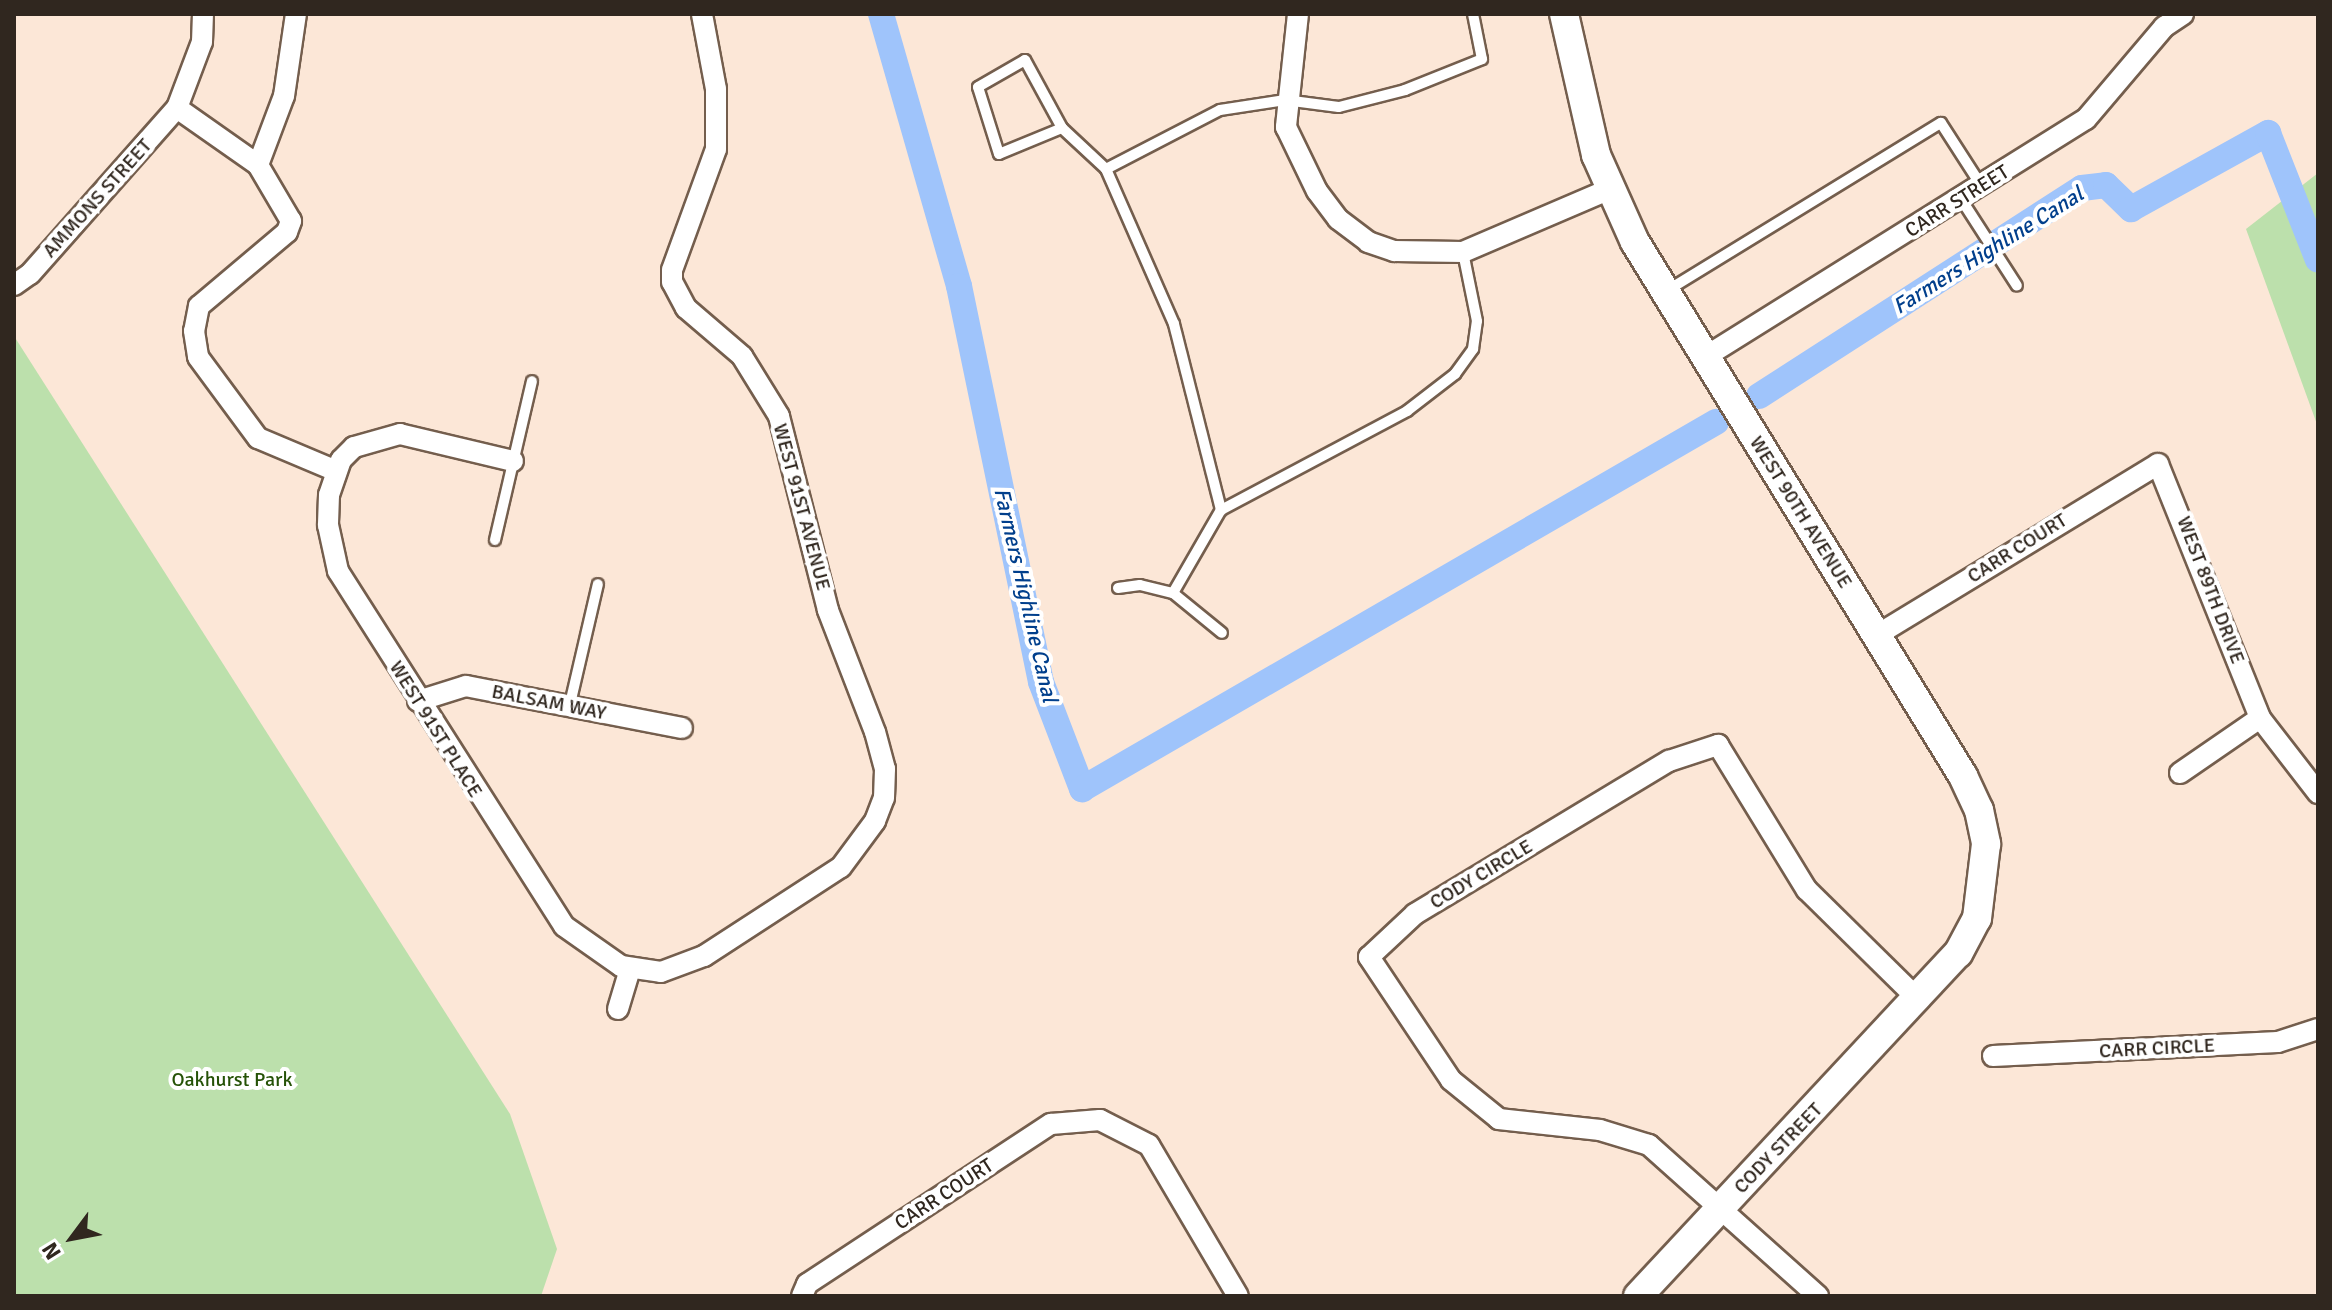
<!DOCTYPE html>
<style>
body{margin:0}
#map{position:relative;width:2332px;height:1310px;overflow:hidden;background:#fce7d7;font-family:Signika,sans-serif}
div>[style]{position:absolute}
.green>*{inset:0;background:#bce0ac}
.canal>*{height:26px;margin:-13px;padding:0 13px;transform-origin:13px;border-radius:13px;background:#9fc4fb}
.roads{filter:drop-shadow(2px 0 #745e4d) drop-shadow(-2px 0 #745e4d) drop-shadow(0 2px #745e4d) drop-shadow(0 -2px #745e4d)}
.lane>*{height:10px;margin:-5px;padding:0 5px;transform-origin:5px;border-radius:5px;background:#fff}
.street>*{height:20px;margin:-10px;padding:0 10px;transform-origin:10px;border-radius:10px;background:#fff}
.secondary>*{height:28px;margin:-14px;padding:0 14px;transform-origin:14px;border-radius:14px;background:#fff}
span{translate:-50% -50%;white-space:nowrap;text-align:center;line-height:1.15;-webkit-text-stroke:8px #fff;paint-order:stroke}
.street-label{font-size:20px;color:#30271f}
.park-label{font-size:20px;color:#255207}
.water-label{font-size:22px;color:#013f8c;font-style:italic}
.frame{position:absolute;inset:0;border:16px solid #30271f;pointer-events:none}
.north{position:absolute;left:32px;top:1198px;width:80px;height:80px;-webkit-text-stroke:6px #fff;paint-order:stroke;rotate:238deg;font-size:22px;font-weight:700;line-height:32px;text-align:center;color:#30271f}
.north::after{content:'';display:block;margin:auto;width:28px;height:36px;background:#30271f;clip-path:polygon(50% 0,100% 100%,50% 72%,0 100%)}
</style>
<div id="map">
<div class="green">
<div style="clip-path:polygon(2318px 173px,2318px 427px,2246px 229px)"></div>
<div style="clip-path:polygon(14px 336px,510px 1114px,557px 1249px,541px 1296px,14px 1296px)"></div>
</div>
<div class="canal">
<div style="left:881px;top:14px;width:283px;rotate:74deg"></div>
<div style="left:959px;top:286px;width:404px;rotate:78.3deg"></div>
<div style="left:1041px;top:682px;width:115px;rotate:69deg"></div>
<div style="left:1082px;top:789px;width:733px;rotate:-30.07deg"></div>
<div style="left:1759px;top:396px;width:384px;rotate:-32.8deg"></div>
<div style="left:2082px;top:188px;width:24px;rotate:-7deg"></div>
<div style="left:2106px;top:185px;width:35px;rotate:44deg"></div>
<div style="left:2131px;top:209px;width:157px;rotate:-29deg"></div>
<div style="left:2268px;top:133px;width:136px;rotate:68.5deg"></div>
</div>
<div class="roads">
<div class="lane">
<div style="left:1062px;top:128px;width:68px;rotate:157.6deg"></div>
<div style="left:999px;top:154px;width:70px;rotate:-107.4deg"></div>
<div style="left:978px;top:87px;width:54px;rotate:-29.9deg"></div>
<div style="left:1025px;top:60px;width:77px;rotate:61.4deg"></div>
<div style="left:1062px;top:128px;width:60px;rotate:43deg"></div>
<div style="left:1106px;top:169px;width:169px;rotate:66.3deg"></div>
<div style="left:1174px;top:324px;width:192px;rotate:75.8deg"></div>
<div style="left:1106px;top:169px;width:128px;rotate:-27.4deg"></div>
<div style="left:1220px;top:110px;width:66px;rotate:-8.7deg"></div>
<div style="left:1285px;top:100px;width:54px;rotate:7.4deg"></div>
<div style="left:1339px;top:107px;width:68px;rotate:-14.4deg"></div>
<div style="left:1405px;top:90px;width:83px;rotate:-21.9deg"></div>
<div style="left:1482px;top:59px;width:46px;rotate:-101.3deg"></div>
<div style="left:1961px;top:199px;width:103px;rotate:57.2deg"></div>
<div style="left:1668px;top:290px;width:320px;rotate:-31.5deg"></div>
<div style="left:1941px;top:123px;width:74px;rotate:57.2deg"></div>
<div style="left:495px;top:540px;width:163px;rotate:-76.9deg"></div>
<div style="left:1118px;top:588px;width:22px;rotate:-8deg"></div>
<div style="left:1140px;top:585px;width:34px;rotate:14deg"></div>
<div style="left:1173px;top:593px;width:63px;rotate:39.2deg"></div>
<div style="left:1173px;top:593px;width:96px;rotate:-60deg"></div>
<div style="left:1221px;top:510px;width:211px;rotate:-28deg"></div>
<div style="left:1407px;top:411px;width:61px;rotate:-37.6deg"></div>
<div style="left:1455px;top:374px;width:31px;rotate:-54deg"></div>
<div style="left:1473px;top:349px;width:28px;rotate:-82deg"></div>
<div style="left:1477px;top:321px;width:70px;rotate:-101.5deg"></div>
<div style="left:570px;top:704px;width:123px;rotate:-76.9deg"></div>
</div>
<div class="street">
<div style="left:1298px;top:14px;width:114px;rotate:96.1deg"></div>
<div style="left:1286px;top:127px;width:71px;rotate:64.2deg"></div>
<div style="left:1317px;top:191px;width:35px;rotate:53deg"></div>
<div style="left:1338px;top:219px;width:38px;rotate:37deg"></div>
<div style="left:1368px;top:242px;width:28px;rotate:19deg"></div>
<div style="left:1394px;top:251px;width:69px;rotate:0.8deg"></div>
<div style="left:1463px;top:252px;width:160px;rotate:-23.2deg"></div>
<div style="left:177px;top:108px;width:99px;rotate:35.1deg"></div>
<div style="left:258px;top:165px;width:65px;rotate:59.5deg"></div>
<div style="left:291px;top:221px;width:12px;rotate:110deg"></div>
<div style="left:287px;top:232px;width:115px;rotate:139.9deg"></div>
<div style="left:199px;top:306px;width:25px;rotate:101deg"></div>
<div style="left:194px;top:331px;width:26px;rotate:81deg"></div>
<div style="left:198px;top:357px;width:101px;rotate:53.5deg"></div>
<div style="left:258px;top:438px;width:85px;rotate:22.9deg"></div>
<div style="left:258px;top:165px;width:74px;rotate:-69.4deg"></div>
<div style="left:284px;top:96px;width:83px;rotate:-81.7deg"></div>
<div style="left:14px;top:285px;width:19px;rotate:-35deg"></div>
<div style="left:30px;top:274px;width:222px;rotate:-48.5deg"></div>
<div style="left:177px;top:108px;width:71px;rotate:-69.3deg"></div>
<div style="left:202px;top:42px;width:28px;rotate:-88deg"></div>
<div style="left:1705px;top:357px;width:449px;rotate:-32deg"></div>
<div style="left:2086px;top:119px;width:121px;rotate:-49.7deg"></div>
<div style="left:2164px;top:27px;width:23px;rotate:-34deg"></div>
<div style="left:513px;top:461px;width:116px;rotate:-166.6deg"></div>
<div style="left:400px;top:434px;width:48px;rotate:164.2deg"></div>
<div style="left:354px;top:447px;width:18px;rotate:135deg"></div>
<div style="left:341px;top:460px;width:37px;rotate:109deg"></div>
<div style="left:329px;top:495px;width:30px;rotate:92deg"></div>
<div style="left:328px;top:525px;width:47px;rotate:77.7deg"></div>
<div style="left:338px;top:571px;width:421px;rotate:57.5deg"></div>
<div style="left:564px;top:926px;width:70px;rotate:35.1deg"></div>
<div style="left:621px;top:966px;width:40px;rotate:8.5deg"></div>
<div style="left:661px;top:972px;width:46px;rotate:-20.4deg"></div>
<div style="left:704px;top:956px;width:163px;rotate:-33deg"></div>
<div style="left:841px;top:867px;width:57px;rotate:-53.5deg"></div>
<div style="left:875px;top:821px;width:25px;rotate:-69deg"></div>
<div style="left:884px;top:798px;width:29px;rotate:-88deg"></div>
<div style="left:885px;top:769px;width:38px;rotate:-105deg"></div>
<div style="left:875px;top:732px;width:131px;rotate:-111.1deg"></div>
<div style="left:828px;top:610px;width:200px;rotate:-104.2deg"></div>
<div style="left:779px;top:416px;width:70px;rotate:-121.7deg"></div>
<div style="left:742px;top:356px;width:74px;rotate:-139.4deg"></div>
<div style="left:686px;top:308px;width:30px;rotate:-118deg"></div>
<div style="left:672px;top:282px;width:12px;rotate:-90deg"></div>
<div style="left:672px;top:270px;width:129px;rotate:-70deg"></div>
<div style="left:716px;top:149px;width:60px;rotate:-90deg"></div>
<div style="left:716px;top:89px;width:76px;rotate:-100.6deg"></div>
<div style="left:1877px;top:635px;width:329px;rotate:-31.3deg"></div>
<div style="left:2158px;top:464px;width:274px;rotate:68.1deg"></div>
<div style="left:2260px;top:718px;width:95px;rotate:52.3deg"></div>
<div style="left:418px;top:701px;width:50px;rotate:-17.4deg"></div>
<div style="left:466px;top:686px;width:220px;rotate:11deg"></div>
<div style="left:2180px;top:773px;width:97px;rotate:-34.5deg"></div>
<div style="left:618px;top:1009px;width:42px;rotate:-73.3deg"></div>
<div style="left:1993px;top:1056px;width:285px;rotate:-2.8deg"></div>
<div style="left:2278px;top:1042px;width:42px;rotate:-18deg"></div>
<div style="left:802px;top:1296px;width:13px;rotate:-67deg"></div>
<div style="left:807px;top:1284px;width:292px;rotate:-33.3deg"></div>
<div style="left:1051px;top:1124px;width:49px;rotate:-4.7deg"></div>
<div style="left:1100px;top:1120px;width:55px;rotate:27deg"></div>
<div style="left:1149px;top:1145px;width:175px;rotate:59.5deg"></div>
<div style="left:1818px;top:1296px;width:227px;rotate:-138.2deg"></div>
<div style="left:1649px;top:1145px;width:51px;rotate:-163deg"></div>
<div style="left:1600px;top:1130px;width:102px;rotate:-173.8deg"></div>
<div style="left:1499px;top:1119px;width:62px;rotate:-140.9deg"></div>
<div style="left:1451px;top:1080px;width:148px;rotate:-123.7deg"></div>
<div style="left:1369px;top:957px;width:63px;rotate:-43.1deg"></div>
<div style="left:1415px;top:914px;width:297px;rotate:-31.1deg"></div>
<div style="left:1669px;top:761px;width:52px;rotate:-18.1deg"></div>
<div style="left:1718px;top:745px;width:170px;rotate:58.5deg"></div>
<div style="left:1807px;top:890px;width:157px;rotate:44.5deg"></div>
</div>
<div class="secondary">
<div style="left:1564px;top:14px;width:145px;rotate:77.2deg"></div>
<div style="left:1596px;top:155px;width:95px;rotate:65.9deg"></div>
<div style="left:1635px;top:242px;width:627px;rotate:58.44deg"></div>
<div style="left:1963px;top:776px;width:38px;rotate:65deg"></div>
<div style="left:1979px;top:810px;width:35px;rotate:78deg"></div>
<div style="left:1986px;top:844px;width:75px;rotate:96.9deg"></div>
<div style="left:1977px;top:918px;width:40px;rotate:118deg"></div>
<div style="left:1958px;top:953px;width:469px;rotate:133deg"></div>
</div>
</div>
<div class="street-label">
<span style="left:97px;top:198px;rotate:-48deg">AMMONS STREET</span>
<span style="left:1957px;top:201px;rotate:-32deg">CARR STREET</span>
<span style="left:802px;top:507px;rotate:75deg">WEST 91ST AVENUE</span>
<span style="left:1801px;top:512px;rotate:58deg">WEST 90TH AVENUE</span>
<span style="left:2017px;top:548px;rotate:-32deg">CARR COURT</span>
<span style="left:2211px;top:590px;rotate:69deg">WEST 89TH DRIVE</span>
<span style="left:549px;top:702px;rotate:11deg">BALSAM WAY</span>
<span style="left:436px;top:729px;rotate:58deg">WEST 91ST PLACE</span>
<span style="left:1481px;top:874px;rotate:-31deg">CODY CIRCLE</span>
<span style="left:2157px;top:1048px;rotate:-3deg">CARR CIRCLE</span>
<span style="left:1778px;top:1148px;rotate:-46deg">CODY STREET</span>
<span style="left:944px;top:1194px;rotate:-33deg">CARR COURT</span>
</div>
<div class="park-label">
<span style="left:232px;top:1079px">Oakhurst Park</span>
</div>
<div class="water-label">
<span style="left:1988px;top:250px;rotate:-32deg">Farmers Highline Canal</span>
<span style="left:1026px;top:595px;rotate:77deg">Farmers Highline Canal</span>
</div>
<div class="frame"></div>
<div class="north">N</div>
</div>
